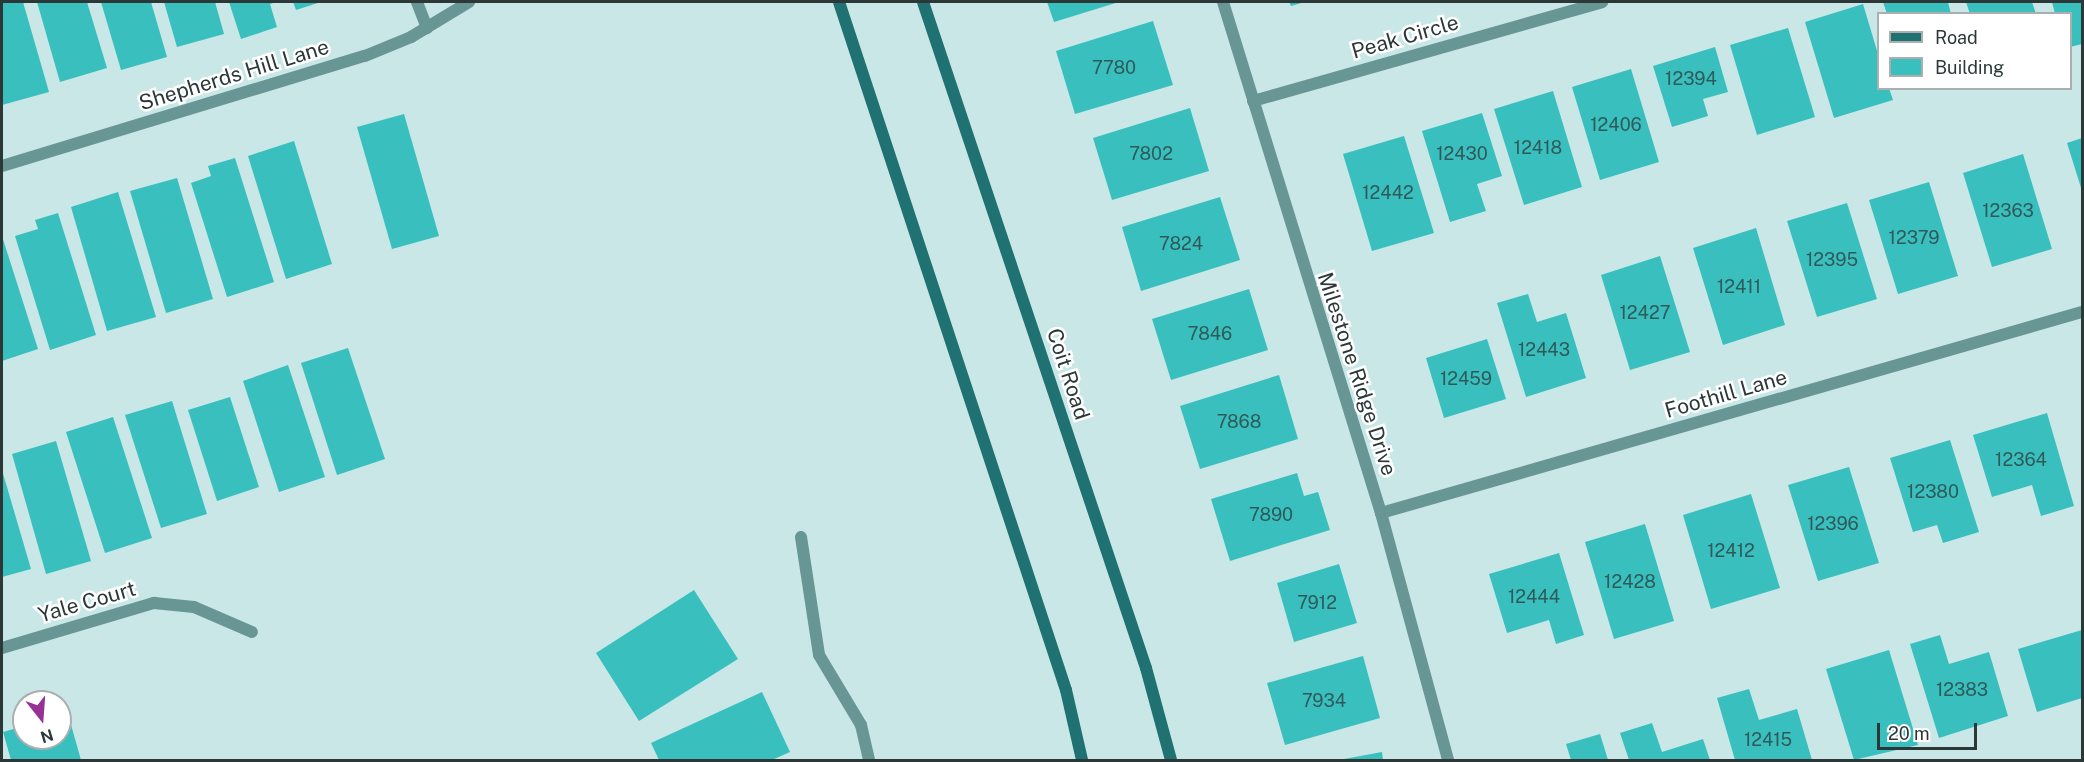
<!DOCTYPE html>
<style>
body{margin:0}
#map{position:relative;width:2084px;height:762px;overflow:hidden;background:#c8e7e6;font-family:"Public Sans",sans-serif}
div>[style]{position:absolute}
.building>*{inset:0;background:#39c0be}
.street>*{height:12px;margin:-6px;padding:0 6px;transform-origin:6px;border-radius:6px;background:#679695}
.secondary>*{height:12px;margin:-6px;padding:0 6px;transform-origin:6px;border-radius:6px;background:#1f7271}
span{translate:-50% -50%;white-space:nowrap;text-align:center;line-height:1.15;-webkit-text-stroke:5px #fff;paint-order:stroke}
.number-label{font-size:18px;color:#2f5a5a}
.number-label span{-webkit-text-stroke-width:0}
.street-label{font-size:21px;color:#2c3838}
.frame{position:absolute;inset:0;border:3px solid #2c3838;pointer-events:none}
.legend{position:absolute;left:1877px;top:12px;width:195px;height:78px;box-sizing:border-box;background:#fff;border:2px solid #abafaf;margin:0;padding:8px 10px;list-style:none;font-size:18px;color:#2c3838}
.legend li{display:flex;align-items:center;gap:12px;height:30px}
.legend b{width:30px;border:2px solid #abafaf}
.north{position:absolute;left:12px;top:690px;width:60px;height:60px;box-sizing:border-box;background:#fff;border:2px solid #abafaf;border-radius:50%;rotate:163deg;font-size:16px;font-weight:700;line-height:24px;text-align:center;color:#2c3838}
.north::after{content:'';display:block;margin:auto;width:21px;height:27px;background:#963196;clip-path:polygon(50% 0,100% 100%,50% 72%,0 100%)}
.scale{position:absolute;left:1877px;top:723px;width:100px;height:27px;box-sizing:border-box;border:3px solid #2c3838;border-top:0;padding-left:8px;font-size:18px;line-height:21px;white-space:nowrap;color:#2c3838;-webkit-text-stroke:4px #fff;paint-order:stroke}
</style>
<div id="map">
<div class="building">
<div style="clip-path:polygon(2px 2px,23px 2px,49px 92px,2px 105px)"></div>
<div style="clip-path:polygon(37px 2px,87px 2px,107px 68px,60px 82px)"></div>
<div style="clip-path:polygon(101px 2px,151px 2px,167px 57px,121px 70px)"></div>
<div style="clip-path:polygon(164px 2px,215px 2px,224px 34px,177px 47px)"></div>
<div style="clip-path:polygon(229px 2px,276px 2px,270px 4px,277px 27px,241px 39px)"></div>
<div style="clip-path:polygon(293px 2px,321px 2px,296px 10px)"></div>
<div style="clip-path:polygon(1047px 2px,1119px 2px,1054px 22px)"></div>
<div style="clip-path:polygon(1289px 2px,1305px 2px,1291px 6px)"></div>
<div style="clip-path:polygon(1883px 2px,1948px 2px,1951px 14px,1887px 14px)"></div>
<div style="clip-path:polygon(1966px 2px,2032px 2px,2036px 14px,1970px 14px)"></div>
<div style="clip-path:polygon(2052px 2px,2082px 2px,2082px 44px,2070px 47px,2070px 14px,2055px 14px)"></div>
<div style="clip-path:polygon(1863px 4px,1878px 54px,1878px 88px,1889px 88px,1893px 100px,1834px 118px,1805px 22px)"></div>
<div style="clip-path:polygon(1153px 21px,1173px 85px,1075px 114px,1056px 51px)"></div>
<div style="clip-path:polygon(1788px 28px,1815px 117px,1757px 135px,1730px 45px)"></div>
<div style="clip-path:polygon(1715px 47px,1728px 92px,1703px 99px,1708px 116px,1672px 127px,1653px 66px)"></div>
<div style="clip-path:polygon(1631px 69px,1659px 162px,1600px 180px,1572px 87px)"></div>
<div style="clip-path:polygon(1553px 91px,1582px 187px,1524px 205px,1494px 109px)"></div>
<div style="clip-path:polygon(1190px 108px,1209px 171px,1112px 200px,1093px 138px)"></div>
<div style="clip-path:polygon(1482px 113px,1502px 176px,1477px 184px,1486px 211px,1450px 222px,1422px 131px)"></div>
<div style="clip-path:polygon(404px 114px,439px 236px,392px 249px,357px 127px)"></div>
<div style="clip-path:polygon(1404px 136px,1434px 233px,1372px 251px,1343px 154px)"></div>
<div style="clip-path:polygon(2082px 138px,2082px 191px,2067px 143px)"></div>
<div style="clip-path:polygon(294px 141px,332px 264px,286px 279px,248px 156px)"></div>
<div style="clip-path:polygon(2023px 154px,2052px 249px,1992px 267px,1963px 173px)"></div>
<div style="clip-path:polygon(235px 158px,274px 282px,227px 297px,191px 183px,211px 176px,208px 166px)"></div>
<div style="clip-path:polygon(177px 178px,213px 299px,166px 313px,130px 191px)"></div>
<div style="clip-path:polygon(1929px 182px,1958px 276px,1898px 294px,1869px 200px)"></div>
<div style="clip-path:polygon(118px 192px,156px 317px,107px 331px,71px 207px)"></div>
<div style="clip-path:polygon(1220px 197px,1240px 260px,1141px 291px,1122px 227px)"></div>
<div style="clip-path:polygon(1847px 203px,1877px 299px,1817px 317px,1787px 221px)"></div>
<div style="clip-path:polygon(58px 213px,96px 335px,50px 350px,15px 236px,38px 229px,35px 220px)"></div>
<div style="clip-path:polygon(1756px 228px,1785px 325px,1723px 345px,1693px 248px)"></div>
<div style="clip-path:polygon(2px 236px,38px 349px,2px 361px)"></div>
<div style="clip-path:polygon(1660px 256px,1690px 352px,1630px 370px,1601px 275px)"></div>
<div style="clip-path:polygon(1249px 289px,1268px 350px,1171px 380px,1152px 319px)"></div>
<div style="clip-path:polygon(1528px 294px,1537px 322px,1566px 313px,1586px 378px,1526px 397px,1497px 303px)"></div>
<div style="clip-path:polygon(1487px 339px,1506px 399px,1444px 418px,1426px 358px)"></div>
<div style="clip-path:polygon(348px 348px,385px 459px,337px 475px,301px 363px)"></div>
<div style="clip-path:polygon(288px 365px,325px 477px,279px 492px,243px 381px)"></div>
<div style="clip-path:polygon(1279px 375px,1298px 439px,1200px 469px,1180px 406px)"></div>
<div style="clip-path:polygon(230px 397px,259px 487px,217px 501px,188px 410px)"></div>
<div style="clip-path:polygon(172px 401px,207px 514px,161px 528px,125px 415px)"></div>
<div style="clip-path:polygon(2047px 413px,2074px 506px,2041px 516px,2032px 485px,1992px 497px,1973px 435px)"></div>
<div style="clip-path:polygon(113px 417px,152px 538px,105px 553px,66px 432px)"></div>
<div style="clip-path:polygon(1950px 440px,1979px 532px,1943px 543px,1937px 525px,1913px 532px,1890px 458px)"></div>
<div style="clip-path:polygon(56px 441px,91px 561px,46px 574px,12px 454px)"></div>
<div style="clip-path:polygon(1849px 467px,1879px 563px,1818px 581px,1788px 485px)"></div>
<div style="clip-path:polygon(2px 470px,31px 569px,2px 577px)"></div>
<div style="clip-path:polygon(1297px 473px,1304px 496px,1318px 492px,1330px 530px,1230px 561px,1211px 499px)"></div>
<div style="clip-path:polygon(1751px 494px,1780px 588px,1711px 609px,1683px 515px)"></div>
<div style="clip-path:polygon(1645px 524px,1674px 621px,1614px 639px,1585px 542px)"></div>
<div style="clip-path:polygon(1559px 553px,1584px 635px,1556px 644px,1549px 620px,1507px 633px,1489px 574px)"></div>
<div style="clip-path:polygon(1339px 564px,1357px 623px,1294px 642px,1277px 583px)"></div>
<div style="clip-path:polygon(694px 590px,738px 659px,639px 721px,596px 653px)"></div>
<div style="clip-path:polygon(2082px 630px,2082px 698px,2037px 712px,2018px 649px)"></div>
<div style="clip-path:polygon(1940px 635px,1949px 664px,1989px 652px,2008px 716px,1939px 738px,1910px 644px)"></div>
<div style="clip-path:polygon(1889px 650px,1918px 745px,1854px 760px,1826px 669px)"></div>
<div style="clip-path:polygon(1363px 656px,1380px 718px,1285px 745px,1267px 683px)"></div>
<div style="clip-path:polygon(1749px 689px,1759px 720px,1797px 709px,1812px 760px,1735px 760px,1717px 698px)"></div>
<div style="clip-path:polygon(762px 692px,790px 752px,772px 760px,659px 760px,651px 743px)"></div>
<div style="clip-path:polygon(68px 714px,81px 760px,11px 760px,3px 732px,24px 726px,24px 738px,60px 738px,60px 716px)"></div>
<div style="clip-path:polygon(1652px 723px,1662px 752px,1703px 739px,1710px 760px,1629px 760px,1620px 733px)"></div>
<div style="clip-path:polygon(1600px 734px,1608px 760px,1571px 760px,1566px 744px)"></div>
<div style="clip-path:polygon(1382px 752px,1383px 760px,1344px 760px,1344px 759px)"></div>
</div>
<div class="street">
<div style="left:417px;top:2px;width:28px;rotate:69deg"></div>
<div style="left:1223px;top:2px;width:535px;rotate:72.82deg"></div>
<div style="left:1381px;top:513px;width:256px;rotate:74.8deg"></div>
<div style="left:1253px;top:101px;width:363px;rotate:-15.8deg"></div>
<div style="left:2px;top:166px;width:379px;rotate:-16.9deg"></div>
<div style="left:365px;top:56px;width:50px;rotate:-22.4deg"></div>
<div style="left:411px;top:37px;width:68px;rotate:-31.1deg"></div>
<div style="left:1381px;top:513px;width:729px;rotate:-16deg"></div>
<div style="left:801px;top:537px;width:119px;rotate:81.3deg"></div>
<div style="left:819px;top:655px;width:82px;rotate:59deg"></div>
<div style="left:861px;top:725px;width:36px;rotate:77deg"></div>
<div style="left:2px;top:648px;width:159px;rotate:-16.5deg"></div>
<div style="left:154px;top:603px;width:40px;rotate:5.7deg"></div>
<div style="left:194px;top:607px;width:63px;rotate:23.3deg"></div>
</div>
<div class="secondary">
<div style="left:839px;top:2px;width:724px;rotate:71.74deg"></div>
<div style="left:1066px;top:690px;width:72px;rotate:77.1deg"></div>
<div style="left:923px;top:2px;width:702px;rotate:71.49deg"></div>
<div style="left:1146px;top:668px;width:95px;rotate:74.8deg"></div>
</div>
<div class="number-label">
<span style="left:1114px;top:68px">7780</span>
<span style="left:1691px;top:79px">12394</span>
<span style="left:1616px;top:125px">12406</span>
<span style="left:1538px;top:148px">12418</span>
<span style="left:1151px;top:154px">7802</span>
<span style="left:1462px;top:154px">12430</span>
<span style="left:1388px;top:193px">12442</span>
<span style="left:2008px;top:211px">12363</span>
<span style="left:1914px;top:238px">12379</span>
<span style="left:1181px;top:244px">7824</span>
<span style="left:1832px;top:260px">12395</span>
<span style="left:1739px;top:287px">12411</span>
<span style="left:1645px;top:313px">12427</span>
<span style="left:1210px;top:334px">7846</span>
<span style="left:1544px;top:350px">12443</span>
<span style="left:1466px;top:379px">12459</span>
<span style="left:1239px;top:422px">7868</span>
<span style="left:2021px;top:460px">12364</span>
<span style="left:1933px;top:492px">12380</span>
<span style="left:1271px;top:515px">7890</span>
<span style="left:1833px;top:524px">12396</span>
<span style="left:1731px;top:551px">12412</span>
<span style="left:1630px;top:582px">12428</span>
<span style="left:1534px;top:597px">12444</span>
<span style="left:1317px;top:603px">7912</span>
<span style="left:1962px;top:690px">12383</span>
<span style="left:1324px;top:701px">7934</span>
<span style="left:1768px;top:740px">12415</span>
</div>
<div class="street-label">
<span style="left:1405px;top:37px;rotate:-16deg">Peak Circle</span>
<span style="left:234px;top:75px;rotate:-17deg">Shepherds Hill Lane</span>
<span style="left:1068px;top:374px;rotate:72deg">Coit Road</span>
<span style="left:1357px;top:374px;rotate:72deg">Milestone Ridge Drive</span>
<span style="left:1726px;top:394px;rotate:-16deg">Foothill Lane</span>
<span style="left:87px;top:602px;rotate:-16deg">Yale Court</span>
</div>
<div class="frame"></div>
<ul class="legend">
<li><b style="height:8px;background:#1f7271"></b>Road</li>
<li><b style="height:16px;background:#39c0be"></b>Building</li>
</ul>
<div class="north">N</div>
<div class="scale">20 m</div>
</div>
